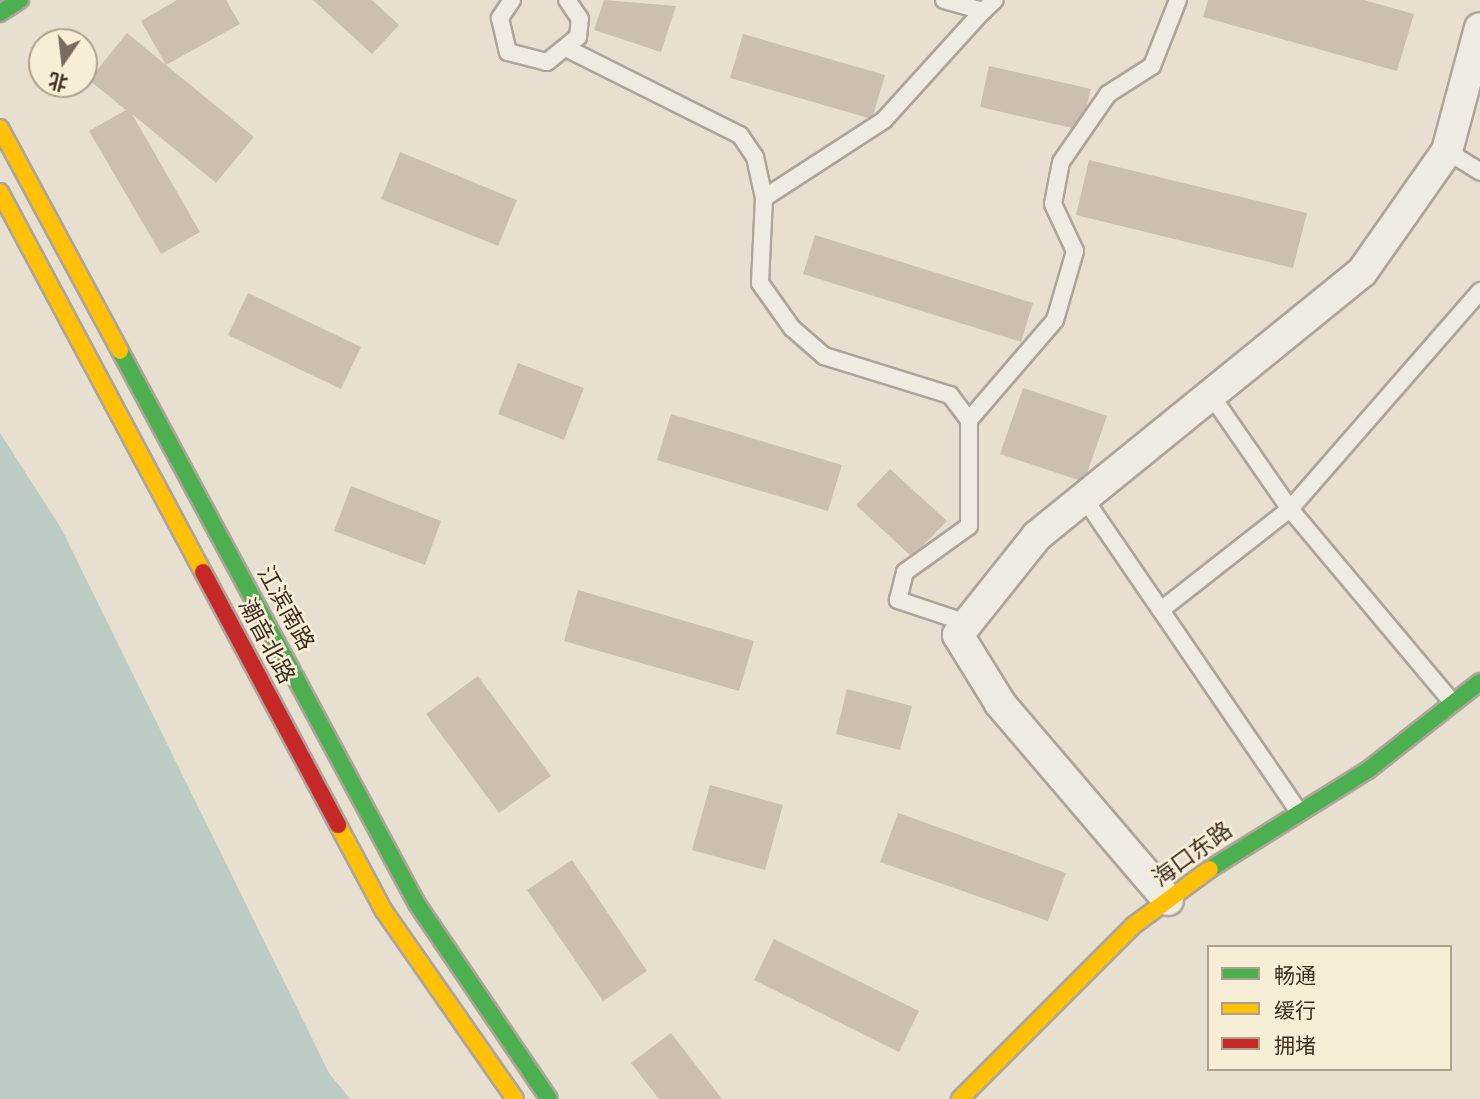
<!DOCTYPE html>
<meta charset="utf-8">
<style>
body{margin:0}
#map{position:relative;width:1480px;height:1099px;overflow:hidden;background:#e7e0d1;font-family:Bitter,"Noto Sans SC",serif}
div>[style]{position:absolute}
.water>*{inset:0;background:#bcccc2}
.building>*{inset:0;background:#cbbfb2}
.roads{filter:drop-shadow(2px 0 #ada599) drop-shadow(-2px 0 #ada599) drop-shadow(0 2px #ada599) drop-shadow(0 -2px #ada599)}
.lane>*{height:16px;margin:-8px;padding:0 8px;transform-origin:8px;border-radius:8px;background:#efebe3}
.street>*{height:30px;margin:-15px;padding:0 15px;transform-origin:15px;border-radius:15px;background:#efebe3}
.fast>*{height:16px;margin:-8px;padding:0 8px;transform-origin:8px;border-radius:8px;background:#4caf50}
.slow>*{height:16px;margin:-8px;padding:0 8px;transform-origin:8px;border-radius:8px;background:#ffc107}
.jam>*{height:16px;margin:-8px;padding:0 8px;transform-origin:8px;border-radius:8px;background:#c62828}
span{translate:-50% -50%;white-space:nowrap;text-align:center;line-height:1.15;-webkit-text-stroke:5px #f7eed8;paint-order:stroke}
.street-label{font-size:23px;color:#3d2e20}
.legend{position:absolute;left:1207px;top:945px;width:245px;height:126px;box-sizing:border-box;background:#f7eed8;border:2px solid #ada18e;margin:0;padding:9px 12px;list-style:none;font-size:21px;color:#3d2e20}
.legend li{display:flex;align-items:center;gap:14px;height:35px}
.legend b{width:35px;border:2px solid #ada18e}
.north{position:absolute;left:28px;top:28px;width:70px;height:70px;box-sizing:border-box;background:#f7eed8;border:2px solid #ada18e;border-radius:50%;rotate:194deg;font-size:19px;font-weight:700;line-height:28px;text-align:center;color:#3d2e20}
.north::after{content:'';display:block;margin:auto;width:24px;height:32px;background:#786c5e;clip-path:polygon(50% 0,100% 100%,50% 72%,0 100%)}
</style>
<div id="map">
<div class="water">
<div style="clip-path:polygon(0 433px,61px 528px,329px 1073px,350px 1099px,0 1099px)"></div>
</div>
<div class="building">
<div style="clip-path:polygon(177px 0,226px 0,240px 24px,166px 65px,254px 137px,216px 183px,132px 114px,200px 232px,161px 254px,89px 131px,126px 110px,89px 80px,127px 33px,166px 65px,141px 21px)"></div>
<div style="clip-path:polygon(313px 0,372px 0,399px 25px,372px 54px)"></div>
<div style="clip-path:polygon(604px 0,676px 6px,661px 52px,594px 30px)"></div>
<div style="clip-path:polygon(1208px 0,1364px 0,1414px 14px,1397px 71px,1203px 17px)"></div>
<div style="clip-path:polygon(743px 34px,885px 75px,872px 119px,730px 78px)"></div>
<div style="clip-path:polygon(989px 66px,1091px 89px,1081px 130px,980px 107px)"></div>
<div style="clip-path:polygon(400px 152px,517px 200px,498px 246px,381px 199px)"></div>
<div style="clip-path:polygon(1089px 160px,1307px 213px,1293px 268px,1076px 215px)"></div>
<div style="clip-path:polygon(815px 235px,1033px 303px,1021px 342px,803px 274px)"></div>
<div style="clip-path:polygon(248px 293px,361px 347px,341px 389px,228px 335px)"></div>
<div style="clip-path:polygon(518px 363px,584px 388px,564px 440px,498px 414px)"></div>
<div style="clip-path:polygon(1023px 388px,1107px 416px,1084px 482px,1000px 454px)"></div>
<div style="clip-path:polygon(671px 414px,842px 465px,828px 511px,657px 460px)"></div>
<div style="clip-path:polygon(890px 469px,947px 521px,912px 557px,856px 505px)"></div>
<div style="clip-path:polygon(351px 486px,441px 521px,425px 565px,334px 531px)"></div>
<div style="clip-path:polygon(578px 590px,754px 641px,739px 691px,564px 641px)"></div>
<div style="clip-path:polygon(478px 676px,551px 776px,499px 813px,426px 714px)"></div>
<div style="clip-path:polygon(847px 689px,912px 706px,900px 750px,836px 734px)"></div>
<div style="clip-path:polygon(710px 785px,783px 805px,765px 870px,692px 850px)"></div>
<div style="clip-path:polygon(898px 813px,1066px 873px,1048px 921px,880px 862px)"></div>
<div style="clip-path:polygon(572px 860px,647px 971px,603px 1001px,527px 890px)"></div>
<div style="clip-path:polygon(774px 939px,919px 1011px,899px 1052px,754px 980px)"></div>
<div style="clip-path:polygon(671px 1033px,722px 1099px,659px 1099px,631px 1063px)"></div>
</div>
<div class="roads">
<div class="lane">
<div style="left:512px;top:0;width:22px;rotate:124deg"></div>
<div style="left:500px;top:18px;width:35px;rotate:77deg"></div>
<div style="left:508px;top:52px;width:40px;rotate:14.4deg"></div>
<div style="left:547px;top:62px;width:40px;rotate:-39deg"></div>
<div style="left:578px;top:37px;width:18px;rotate:-84deg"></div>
<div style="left:580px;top:19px;width:23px;rotate:-124deg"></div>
<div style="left:944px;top:0;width:41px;rotate:15.8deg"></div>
<div style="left:983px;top:11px;width:16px;rotate:-43deg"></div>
<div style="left:570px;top:50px;width:190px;rotate:26.6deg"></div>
<div style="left:740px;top:135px;width:27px;rotate:56deg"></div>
<div style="left:755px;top:157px;width:42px;rotate:77.6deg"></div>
<div style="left:764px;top:198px;width:85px;rotate:92.7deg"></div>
<div style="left:760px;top:283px;width:55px;rotate:54.6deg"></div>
<div style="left:792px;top:328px;width:43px;rotate:41.2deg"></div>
<div style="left:824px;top:356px;width:132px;rotate:17.2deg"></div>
<div style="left:950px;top:395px;width:31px;rotate:53deg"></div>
<div style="left:1447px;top:151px;width:39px;rotate:32deg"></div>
<div style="left:764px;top:198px;width:143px;rotate:-33deg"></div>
<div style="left:884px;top:120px;width:147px;rotate:-47.8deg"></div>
<div style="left:1211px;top:395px;width:139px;rotate:55.3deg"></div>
<div style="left:1290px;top:509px;width:253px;rotate:50deg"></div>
<div style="left:1084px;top:498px;width:381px;rotate:55.6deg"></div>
<div style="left:1161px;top:610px;width:164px;rotate:-38.1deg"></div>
<div style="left:1290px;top:509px;width:289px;rotate:-48.9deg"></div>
<div style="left:967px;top:623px;width:73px;rotate:-161.6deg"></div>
<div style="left:898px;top:600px;width:29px;rotate:-76deg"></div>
<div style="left:905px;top:572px;width:79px;rotate:-35.7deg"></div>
<div style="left:969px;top:526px;width:106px;rotate:-90deg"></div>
<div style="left:969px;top:420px;width:132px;rotate:-49.3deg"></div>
<div style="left:1055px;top:320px;width:72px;rotate:-73.8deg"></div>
<div style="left:1075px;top:251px;width:52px;rotate:-115.1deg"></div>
<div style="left:1053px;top:204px;width:43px;rotate:-79.2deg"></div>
<div style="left:1061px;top:162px;width:83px;rotate:-55.3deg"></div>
<div style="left:1108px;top:94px;width:52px;rotate:-32.5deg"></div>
<div style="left:1152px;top:66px;width:71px;rotate:-68.5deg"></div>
</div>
<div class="street">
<div style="left:1168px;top:900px;width:259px;rotate:-130.5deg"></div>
<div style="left:1000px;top:703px;width:80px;rotate:-121.7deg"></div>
<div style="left:958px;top:635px;width:127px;rotate:-51.4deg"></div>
<div style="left:1037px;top:536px;width:419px;rotate:-39.1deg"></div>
<div style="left:1362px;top:272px;width:148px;rotate:-54.9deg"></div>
<div style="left:1447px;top:151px;width:127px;rotate:-75deg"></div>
</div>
<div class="fast">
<div style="left:0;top:13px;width:24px;rotate:-33deg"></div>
<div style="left:120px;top:351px;width:628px;rotate:61.76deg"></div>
<div style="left:417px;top:904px;width:235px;rotate:55.9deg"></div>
<div style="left:1210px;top:869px;width:186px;rotate:-32.1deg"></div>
<div style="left:1368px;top:770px;width:142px;rotate:-38.2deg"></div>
</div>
<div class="slow">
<div style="left:0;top:128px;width:253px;rotate:61.7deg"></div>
<div style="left:0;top:192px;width:431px;rotate:61.9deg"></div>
<div style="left:338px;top:825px;width:98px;rotate:61.9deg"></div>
<div style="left:384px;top:911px;width:229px;rotate:55.1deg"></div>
<div style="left:960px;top:1099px;width:246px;rotate:-45deg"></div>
<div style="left:1134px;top:925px;width:94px;rotate:-36.4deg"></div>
</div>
<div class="jam">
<div style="left:203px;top:572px;width:287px;rotate:61.9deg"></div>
</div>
</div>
<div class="street-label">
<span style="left:286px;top:608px;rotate:61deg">江滨南路</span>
<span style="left:267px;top:641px;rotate:62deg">潮音北路</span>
<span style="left:1192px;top:854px;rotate:-36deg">海口东路</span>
</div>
<ul class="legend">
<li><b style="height:9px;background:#4caf50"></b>畅通</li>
<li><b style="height:9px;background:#ffc107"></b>缓行</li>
<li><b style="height:9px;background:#c62828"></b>拥堵</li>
</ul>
<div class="north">北</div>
</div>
